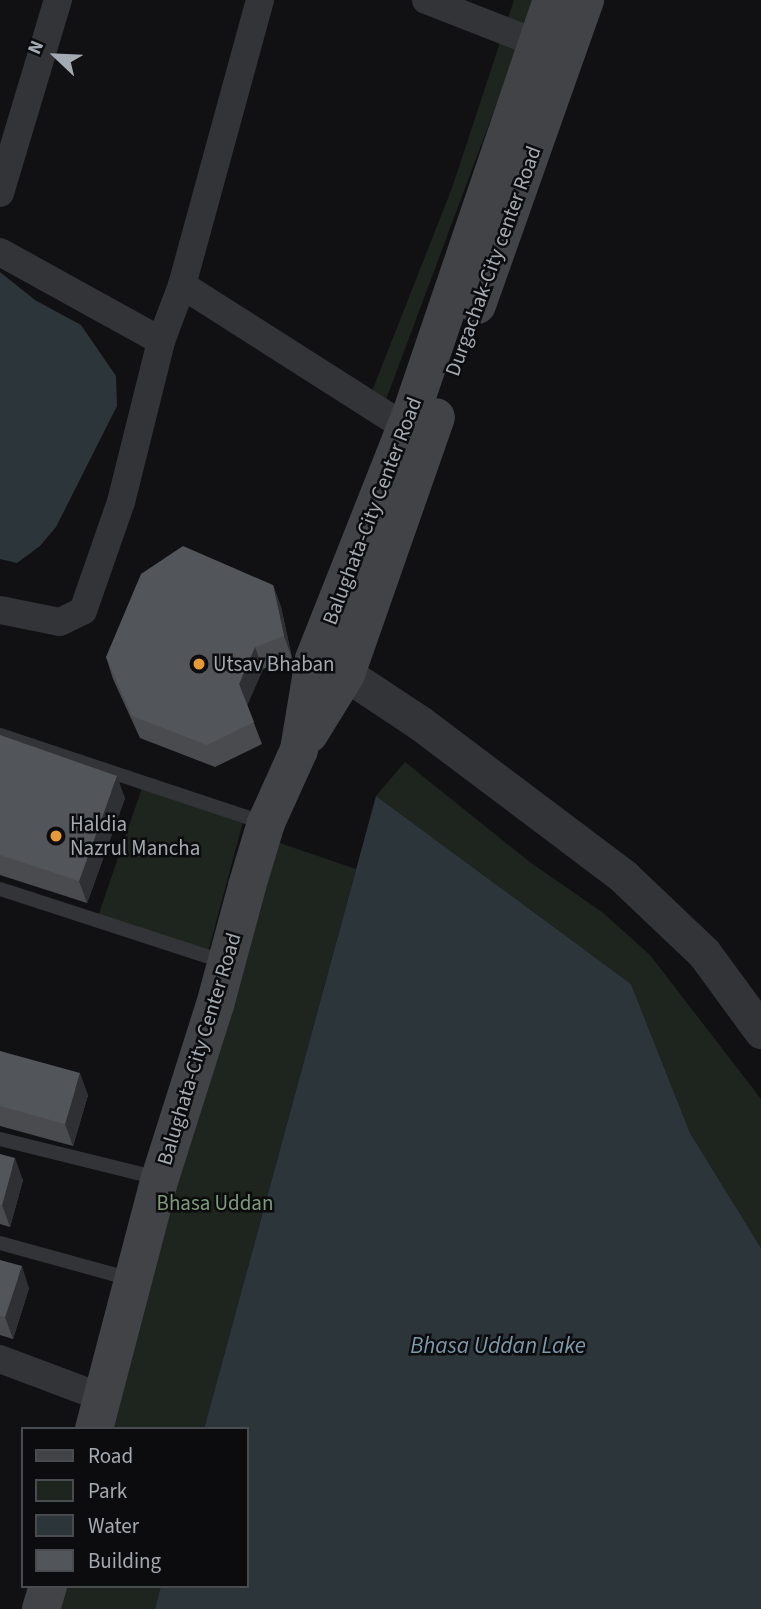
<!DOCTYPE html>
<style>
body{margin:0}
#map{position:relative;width:761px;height:1609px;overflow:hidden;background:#111113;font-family:"Source Sans 3",sans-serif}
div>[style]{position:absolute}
.green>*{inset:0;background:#1e251e}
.water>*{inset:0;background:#2c353a}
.service>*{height:14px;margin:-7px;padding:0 7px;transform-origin:7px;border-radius:7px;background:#333437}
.minor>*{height:28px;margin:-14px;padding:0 14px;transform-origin:14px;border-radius:14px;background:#333437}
.tertiary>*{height:35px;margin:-17.5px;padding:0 17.5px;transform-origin:17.5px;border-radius:17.5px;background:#333437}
.secondary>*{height:38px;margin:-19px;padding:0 19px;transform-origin:19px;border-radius:19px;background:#414347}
.wall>*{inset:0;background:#494b4f}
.shaded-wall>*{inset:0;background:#2e3033}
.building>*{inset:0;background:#52555a}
.dots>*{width:19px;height:19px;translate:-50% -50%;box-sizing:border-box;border:4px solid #0c0c0e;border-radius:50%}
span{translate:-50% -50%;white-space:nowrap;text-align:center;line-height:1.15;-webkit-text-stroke:5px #0c0c0e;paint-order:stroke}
.street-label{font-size:21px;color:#a3aab2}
.poi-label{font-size:21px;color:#a3aab2}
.left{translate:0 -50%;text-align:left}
.park-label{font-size:21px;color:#7d9c7b}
.water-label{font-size:23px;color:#7c9aac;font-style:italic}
.legend{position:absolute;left:21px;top:1427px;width:228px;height:161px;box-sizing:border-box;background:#0c0c0e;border:2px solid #484b50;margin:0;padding:9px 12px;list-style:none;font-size:21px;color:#a3aab2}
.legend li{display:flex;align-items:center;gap:14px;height:35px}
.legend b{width:35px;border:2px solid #484b50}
.north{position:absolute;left:21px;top:21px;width:70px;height:70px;-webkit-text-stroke:5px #0c0c0e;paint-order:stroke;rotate:293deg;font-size:19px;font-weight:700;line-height:28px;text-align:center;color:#a3aab2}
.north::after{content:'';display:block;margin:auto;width:24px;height:32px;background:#a3aab2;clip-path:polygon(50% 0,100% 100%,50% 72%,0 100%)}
</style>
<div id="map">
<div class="green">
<div style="clip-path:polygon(514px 0,532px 0,520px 41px,381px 413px,367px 404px,452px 188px)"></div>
<div style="clip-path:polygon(405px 762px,531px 863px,602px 912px,650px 955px,761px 1099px,761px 1248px,690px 1133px,631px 984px,376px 796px)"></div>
<div style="clip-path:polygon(143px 785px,244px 818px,207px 956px,96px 922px)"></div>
<div style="clip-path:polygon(274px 841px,356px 869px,204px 1429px,108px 1429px)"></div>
<div style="clip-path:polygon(59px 1586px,161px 1586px,155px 1609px,52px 1609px)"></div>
</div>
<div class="water">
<div style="clip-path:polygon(0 272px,35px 300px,81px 325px,116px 376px,117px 406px,56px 527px,40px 546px,17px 563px,0 559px)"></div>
<div style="clip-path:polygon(376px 796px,631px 984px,690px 1133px,761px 1248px,761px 1609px,155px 1609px,161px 1586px,247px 1586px,247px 1429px,204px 1429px)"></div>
</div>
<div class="service">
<div style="left:0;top:735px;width:279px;rotate:18.4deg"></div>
<div style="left:0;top:889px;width:237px;rotate:18deg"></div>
<div style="left:0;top:1139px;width:163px;rotate:13.9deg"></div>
<div style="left:0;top:1243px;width:139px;rotate:15.4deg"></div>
</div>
<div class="minor">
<div style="left:260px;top:0;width:295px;rotate:105.3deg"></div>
<div style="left:182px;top:285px;width:264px;rotate:32.5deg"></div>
<div style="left:426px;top:0;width:121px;rotate:21.3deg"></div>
<div style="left:0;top:193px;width:202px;rotate:-73.3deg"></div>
<div style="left:0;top:252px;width:184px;rotate:28.9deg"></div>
<div style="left:161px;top:341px;width:60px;rotate:-69.4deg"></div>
<div style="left:0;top:610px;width:61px;rotate:11.3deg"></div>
<div style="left:60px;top:622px;width:25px;rotate:-26deg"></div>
<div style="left:83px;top:611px;width:115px;rotate:-70.8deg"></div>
<div style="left:121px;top:502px;width:166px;rotate:-76deg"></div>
<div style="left:0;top:1359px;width:111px;rotate:20.6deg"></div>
</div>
<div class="tertiary">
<div style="left:319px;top:662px;width:30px;rotate:24deg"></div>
<div style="left:346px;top:674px;width:89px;rotate:33.5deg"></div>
<div style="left:420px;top:723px;width:256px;rotate:37deg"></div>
<div style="left:624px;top:877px;width:110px;rotate:43.5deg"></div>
<div style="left:704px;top:953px;width:97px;rotate:53.8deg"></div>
</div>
<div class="secondary">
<div style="left:477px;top:305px;width:324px;rotate:-70.5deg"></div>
<div style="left:309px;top:734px;width:70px;rotate:-58.3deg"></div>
<div style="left:346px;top:674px;width:272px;rotate:-70.7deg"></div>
<div style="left:94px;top:1429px;width:260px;rotate:-75.3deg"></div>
<div style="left:160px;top:1178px;width:182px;rotate:-72.4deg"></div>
<div style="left:215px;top:1005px;width:123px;rotate:-74.9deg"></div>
<div style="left:247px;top:886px;width:66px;rotate:-73.2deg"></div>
<div style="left:266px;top:823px;width:80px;rotate:-65.7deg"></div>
<div style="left:299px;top:750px;width:92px;rotate:-80.6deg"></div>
<div style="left:314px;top:659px;width:264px;rotate:-68.4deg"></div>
<div style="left:411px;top:414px;width:437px;rotate:-71.2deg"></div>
<div style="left:41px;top:1609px;width:24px;rotate:-73deg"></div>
</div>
<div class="wall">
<div style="clip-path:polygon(273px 585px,281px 607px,292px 658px,263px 669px,247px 705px,262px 744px,215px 767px,140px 738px,113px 679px,106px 657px)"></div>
<div style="clip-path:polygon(0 735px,125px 798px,87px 903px,0 875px)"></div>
<div style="clip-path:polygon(0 1051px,88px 1095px,73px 1146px,0 1126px)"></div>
<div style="clip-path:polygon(0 1154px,23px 1180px,10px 1227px,0 1224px)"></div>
<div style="clip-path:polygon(0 1260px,29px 1288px,13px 1339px,0 1335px)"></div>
</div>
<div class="shaded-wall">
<div style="clip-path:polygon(273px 585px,281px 607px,292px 658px,284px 636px)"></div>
<div style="clip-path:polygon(255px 647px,263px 669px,247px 706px,239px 684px)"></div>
<div style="clip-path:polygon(117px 776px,125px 798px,87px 903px,79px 881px)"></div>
<div style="clip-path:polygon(80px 1073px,88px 1095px,73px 1146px,65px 1124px)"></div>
<div style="clip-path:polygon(15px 1158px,23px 1180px,10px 1227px,2px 1205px)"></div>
<div style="clip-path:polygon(22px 1266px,29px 1288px,13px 1339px,5px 1317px)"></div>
</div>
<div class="building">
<div style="clip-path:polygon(183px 546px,273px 585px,284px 636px,255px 647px,239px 684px,254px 722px,207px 745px,132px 716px,106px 657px,141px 574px)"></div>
<div style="clip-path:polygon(0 735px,117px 776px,79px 881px,0 855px)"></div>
<div style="clip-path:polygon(0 1051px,80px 1073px,65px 1124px,0 1106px)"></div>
<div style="clip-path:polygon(0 1154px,15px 1158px,2px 1205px,0 1205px)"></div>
<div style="clip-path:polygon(0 1260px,22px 1266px,5px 1317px,0 1316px)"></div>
</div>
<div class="dots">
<div style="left:199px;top:664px;background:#e59937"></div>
<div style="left:56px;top:836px;background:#e59937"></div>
</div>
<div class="street-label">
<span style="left:493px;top:261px;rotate:-70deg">Durgachak-City center Road</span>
<span style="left:372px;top:511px;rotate:-69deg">Balughata-City Center Road</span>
<span style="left:199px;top:1049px;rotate:-73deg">Balughata-City Center Road</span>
</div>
<div class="poi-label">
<span class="left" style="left:213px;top:664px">Utsav Bhaban</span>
<span class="left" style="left:70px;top:836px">Haldia<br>Nazrul Mancha</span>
</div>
<div class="park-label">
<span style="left:215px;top:1203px">Bhasa Uddan</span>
</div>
<div class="water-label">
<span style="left:498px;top:1346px">Bhasa Uddan Lake</span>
</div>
<ul class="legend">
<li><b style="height:9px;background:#414347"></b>Road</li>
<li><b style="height:19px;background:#1e251e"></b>Park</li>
<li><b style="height:19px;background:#2c353a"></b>Water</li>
<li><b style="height:19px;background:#52555a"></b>Building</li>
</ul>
<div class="north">N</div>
</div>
